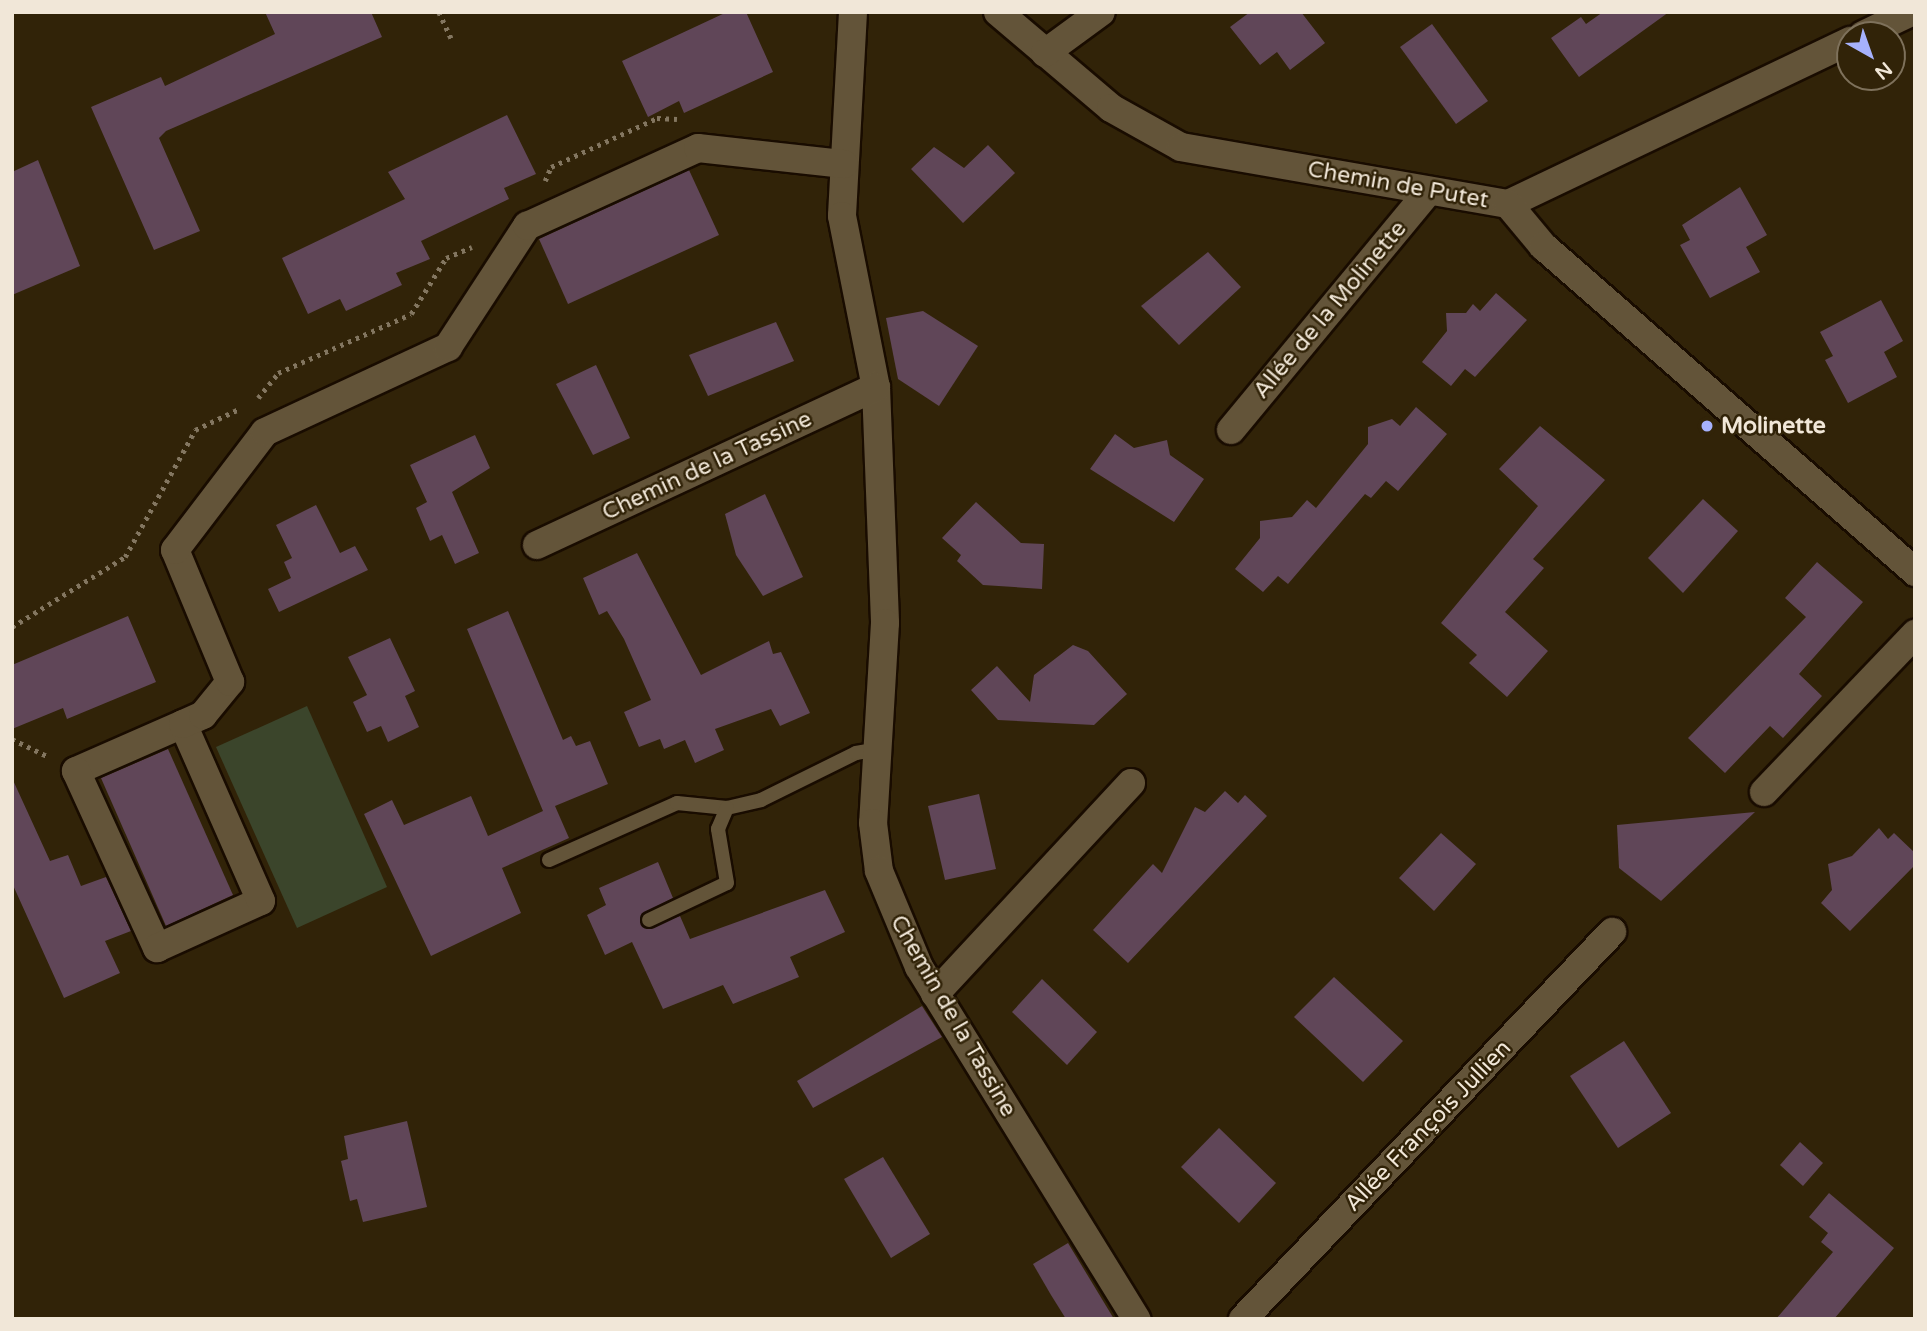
<!DOCTYPE html>
<meta charset="utf-8">
<style>
body{margin:0}
#map{position:relative;width:1927px;height:1331px;overflow:hidden;background:#312308;font-family:"Varela Round",sans-serif}
div>[style]{position:absolute}
.green>*{inset:0;background:#3b452b}
.building>*{inset:0;background:#604658}
.path>*{height:4.5px;margin-top:-2.25px;transform-origin:0;background:repeating-linear-gradient(90deg,#837660 0 3.5px,transparent 0 8.5px)}
.roads{filter:drop-shadow(2px 0 #190c00) drop-shadow(-2px 0 #190c00) drop-shadow(0 2px #190c00) drop-shadow(0 -2px #190c00)}
.service>*{height:14px;margin:-7px;padding:0 7px;transform-origin:7px;border-radius:7px;background:#635439}
.minor>*{height:28px;margin:-14px;padding:0 14px;transform-origin:14px;border-radius:14px;background:#635439}
.dots>*{width:19px;height:19px;translate:-50% -50%;box-sizing:border-box;border:4px solid #312308;border-radius:50%}
span{translate:-50% -50%;white-space:nowrap;text-align:center;line-height:1.15;-webkit-text-stroke:5px #312308;paint-order:stroke}
.street-label{font-size:23px;color:#f1e7d8}
.poi-label{font-size:23px;color:#f1e7d8;font-weight:700}
.left{translate:0 -50%;text-align:left}
.frame{position:absolute;inset:0;border:14px solid #f1e7d8;pointer-events:none}
.north{position:absolute;left:1836px;top:21px;width:70px;height:70px;box-sizing:border-box;background:#312308;border:2px solid #7e715b;border-radius:50%;rotate:140deg;font-size:19px;font-weight:700;line-height:28px;text-align:center;color:#f1e7d8}
.north::after{content:'';display:block;margin:auto;width:24px;height:32px;background:#a6b1fc;clip-path:polygon(50% 0,100% 100%,50% 72%,0 100%)}
</style>
<div id="map">
<div class="green">
<div style="clip-path:polygon(307px 706px,387px 887px,297px 928px,216px 747px)"></div>
</div>
<div class="building">
<div style="clip-path:polygon(265px 12px,371px 12px,382px 37px,166px 131px,159px 138px,200px 231px,154px 250px,91px 107px,161px 77px,165px 86px,275px 34px)"></div>
<div style="clip-path:polygon(727px 12px,746px 12px,773px 72px,684px 113px,679px 101px,648px 117px,622px 61px)"></div>
<div style="clip-path:polygon(1250px 12px,1301px 12px,1325px 43px,1290px 70px,1277px 52px,1260px 65px,1230px 27px)"></div>
<div style="clip-path:polygon(1603px 12px,1669px 12px,1579px 77px,1551px 38px,1581px 17px,1586px 24px)"></div>
<div style="clip-path:polygon(1432px 24px,1488px 101px,1456px 124px,1400px 47px)"></div>
<div style="clip-path:polygon(507px 115px,536px 174px,504px 188px,509px 199px,421px 241px,430px 259px,396px 273px,402px 285px,346px 311px,340px 299px,308px 314px,282px 258px,405px 199px,388px 172px)"></div>
<div style="clip-path:polygon(988px 145px,1015px 173px,963px 223px,911px 169px,934px 147px,964px 168px)"></div>
<div style="clip-path:polygon(38px 160px,80px 266px,12px 295px,12px 172px)"></div>
<div style="clip-path:polygon(689px 170px,719px 235px,568px 304px,539px 239px)"></div>
<div style="clip-path:polygon(1740px 187px,1767px 235px,1746px 247px,1760px 272px,1710px 298px,1680px 245px,1690px 240px,1682px 225px)"></div>
<div style="clip-path:polygon(1208px 252px,1241px 287px,1179px 345px,1141px 306px)"></div>
<div style="clip-path:polygon(1496px 293px,1527px 320px,1475px 377px,1465px 369px,1451px 386px,1422px 362px,1447px 331px,1446px 313px,1466px 313px,1473px 304px,1480px 311px)"></div>
<div style="clip-path:polygon(1881px 300px,1903px 341px,1884px 352px,1897px 377px,1848px 403px,1825px 360px,1833px 356px,1820px 332px)"></div>
<div style="clip-path:polygon(923px 311px,978px 346px,939px 406px,898px 379px,886px 318px)"></div>
<div style="clip-path:polygon(776px 322px,794px 361px,708px 396px,689px 355px)"></div>
<div style="clip-path:polygon(596px 365px,630px 438px,593px 455px,556px 384px)"></div>
<div style="clip-path:polygon(1416px 407px,1447px 434px,1398px 491px,1386px 481px,1371px 498px,1365px 494px,1288px 584px,1278px 576px,1263px 592px,1235px 569px,1260px 538px,1260px 521px,1292px 517px,1307px 500px,1316px 508px,1368px 444px,1368px 427px,1392px 419px,1400px 426px)"></div>
<div style="clip-path:polygon(1540px 426px,1605px 480px,1533px 559px,1544px 568px,1505px 612px,1548px 651px,1507px 697px,1469px 663px,1477px 655px,1441px 623px,1538px 506px,1499px 469px)"></div>
<div style="clip-path:polygon(1115px 434px,1134px 448px,1167px 440px,1170px 455px,1204px 479px,1174px 522px,1090px 469px)"></div>
<div style="clip-path:polygon(475px 435px,490px 468px,452px 492px,479px 553px,455px 564px,442px 535px,430px 541px,416px 508px,427px 502px,410px 465px)"></div>
<div style="clip-path:polygon(765px 494px,803px 577px,763px 596px,736px 555px,725px 514px)"></div>
<div style="clip-path:polygon(1703px 499px,1738px 531px,1683px 593px,1648px 558px)"></div>
<div style="clip-path:polygon(976px 502px,1021px 543px,1044px 544px,1042px 589px,983px 585px,957px 561px,961px 555px,942px 538px)"></div>
<div style="clip-path:polygon(316px 505px,340px 553px,355px 546px,368px 570px,279px 612px,268px 589px,291px 578px,284px 562px,292px 558px,276px 525px)"></div>
<div style="clip-path:polygon(637px 553px,701px 675px,769px 641px,773px 654px,781px 652px,810px 713px,780px 726px,771px 709px,715px 729px,724px 750px,695px 763px,685px 740px,664px 749px,660px 739px,639px 747px,624px 712px,651px 700px,624px 639px,607px 611px,599px 615px,583px 578px)"></div>
<div style="clip-path:polygon(1817px 562px,1863px 602px,1799px 674px,1822px 696px,1783px 738px,1770px 726px,1725px 773px,1688px 738px,1806px 617px,1785px 598px)"></div>
<div style="clip-path:polygon(508px 611px,563px 740px,571px 736px,576px 746px,590px 741px,608px 784px,555px 806px,569px 838px,502px 868px,521px 913px,431px 956px,364px 814px,392px 800px,404px 825px,471px 796px,488px 836px,543px 811px,467px 629px)"></div>
<div style="clip-path:polygon(128px 616px,156px 682px,67px 719px,63px 708px,12px 729px,12px 665px)"></div>
<div style="clip-path:polygon(390px 638px,415px 691px,405px 696px,419px 727px,388px 742px,381px 726px,367px 732px,353px 702px,367px 695px,348px 657px)"></div>
<div style="clip-path:polygon(1073px 645px,1088px 651px,1127px 694px,1094px 725px,998px 720px,971px 690px,997px 666px,1030px 702px,1034px 675px)"></div>
<div style="clip-path:polygon(168px 749px,233px 895px,166px 926px,101px 778px)"></div>
<div style="clip-path:polygon(12px 778px,50px 861px,68px 855px,81px 886px,106px 877px,131px 931px,105px 941px,120px 973px,64px 998px,12px 883px)"></div>
<div style="clip-path:polygon(1225px 791px,1238px 803px,1245px 795px,1267px 816px,1128px 963px,1093px 930px,1153px 864px,1162px 873px,1195px 807px,1205px 812px)"></div>
<div style="clip-path:polygon(979px 794px,996px 869px,945px 880px,928px 806px)"></div>
<div style="clip-path:polygon(1755px 812px,1661px 901px,1619px 868px,1617px 825px)"></div>
<div style="clip-path:polygon(1879px 828px,1888px 839px,1894px 833px,1915px 853px,1915px 865px,1850px 931px,1821px 903px,1832px 890px,1828px 864px,1852px 856px)"></div>
<div style="clip-path:polygon(1441px 833px,1476px 864px,1434px 911px,1399px 878px)"></div>
<div style="clip-path:polygon(658px 862px,673px 898px,642px 914px,644px 928px,680px 916px,690px 939px,825px 890px,845px 932px,790px 957px,799px 977px,733px 1004px,723px 985px,663px 1009px,632px 942px,605px 955px,587px 915px,606px 905px,599px 888px)"></div>
<div style="clip-path:polygon(1334px 977px,1403px 1041px,1363px 1082px,1294px 1017px)"></div>
<div style="clip-path:polygon(1042px 979px,1097px 1032px,1067px 1065px,1012px 1012px)"></div>
<div style="clip-path:polygon(922px 1006px,942px 1037px,813px 1108px,797px 1081px)"></div>
<div style="clip-path:polygon(1624px 1041px,1671px 1113px,1618px 1148px,1570px 1076px)"></div>
<div style="clip-path:polygon(407px 1121px,427px 1207px,363px 1222px,357px 1199px,350px 1201px,341px 1161px,348px 1159px,344px 1136px)"></div>
<div style="clip-path:polygon(1219px 1128px,1276px 1183px,1239px 1223px,1181px 1167px)"></div>
<div style="clip-path:polygon(1800px 1142px,1823px 1163px,1803px 1186px,1780px 1165px)"></div>
<div style="clip-path:polygon(883px 1157px,930px 1234px,891px 1258px,844px 1179px)"></div>
<div style="clip-path:polygon(1829px 1193px,1894px 1248px,1834px 1319px,1776px 1319px,1833px 1252px,1821px 1242px,1828px 1233px,1809px 1217px)"></div>
<div style="clip-path:polygon(1068px 1243px,1114px 1319px,1066px 1319px,1051px 1295px,1033px 1264px)"></div>
</div>
<div class="path">
<div style="left:439px;top:12px;width:29px;rotate:65deg"></div>
<div style="left:545px;top:181px;width:15px;rotate:-67deg"></div>
<div style="left:551px;top:167px;width:117px;rotate:-24.8deg"></div>
<div style="left:657px;top:118px;width:20px;rotate:3deg"></div>
<div style="left:258px;top:398px;width:32px;rotate:-51deg"></div>
<div style="left:278px;top:373px;width:145px;rotate:-23.9deg"></div>
<div style="left:411px;top:314px;width:66px;rotate:-58deg"></div>
<div style="left:446px;top:258px;width:28px;rotate:-23deg"></div>
<div style="left:12px;top:627px;width:133px;rotate:-31.8deg"></div>
<div style="left:125px;top:557px;width:145px;rotate:-61.1deg"></div>
<div style="left:195px;top:430px;width:49px;rotate:-25.5deg"></div>
<div style="left:12px;top:739px;width:39px;rotate:26deg"></div>
</div>
<div class="roads">
<div class="service">
<div style="left:549px;top:860px;width:140px;rotate:-24deg"></div>
<div style="left:677px;top:803px;width:50px;rotate:5.7deg"></div>
<div style="left:727px;top:808px;width:35px;rotate:-13deg"></div>
<div style="left:761px;top:800px;width:106px;rotate:-26.3deg"></div>
<div style="left:856px;top:753px;width:22px;rotate:-10deg"></div>
<div style="left:649px;top:920px;width:86px;rotate:-25.4deg"></div>
<div style="left:727px;top:883px;width:55px;rotate:-99.5deg"></div>
<div style="left:718px;top:829px;width:23px;rotate:-67deg"></div>
</div>
<div class="minor">
<div style="left:853px;top:12px;width:204px;rotate:93.1deg"></div>
<div style="left:842px;top:216px;width:174px;rotate:78.8deg"></div>
<div style="left:876px;top:387px;width:236px;rotate:87.8deg"></div>
<div style="left:885px;top:623px;width:200px;rotate:93.4deg"></div>
<div style="left:873px;top:823px;width:48px;rotate:82.9deg"></div>
<div style="left:879px;top:871px;width:104px;rotate:67.4deg"></div>
<div style="left:919px;top:967px;width:414px;rotate:58.3deg"></div>
<div style="left:998px;top:12px;width:148px;rotate:40.3deg"></div>
<div style="left:1111px;top:108px;width:80px;rotate:29.1deg"></div>
<div style="left:1181px;top:147px;width:332px;rotate:9.9deg"></div>
<div style="left:1508px;top:204px;width:379px;rotate:-25.5deg"></div>
<div style="left:1863px;top:35px;width:53px;rotate:-25.6deg"></div>
<div style="left:1045px;top:53px;width:69px;rotate:-36.2deg"></div>
<div style="left:1508px;top:204px;width:55px;rotate:50.2deg"></div>
<div style="left:1543px;top:246px;width:495px;rotate:41.2deg"></div>
<div style="left:1231px;top:430px;width:310px;rotate:-50.4deg"></div>
<div style="left:537px;top:545px;width:374px;rotate:-25deg"></div>
<div style="left:183px;top:724px;width:117px;rotate:156.3deg"></div>
<div style="left:76px;top:771px;width:195px;rotate:65.4deg"></div>
<div style="left:157px;top:948px;width:114px;rotate:-24.3deg"></div>
<div style="left:261px;top:901px;width:193px;rotate:-113.8deg"></div>
<div style="left:183px;top:724px;width:22px;rotate:-24deg"></div>
<div style="left:203px;top:715px;width:43px;rotate:-50.7deg"></div>
<div style="left:230px;top:682px;width:143px;rotate:-112.6deg"></div>
<div style="left:175px;top:550px;width:148px;rotate:-52.7deg"></div>
<div style="left:265px;top:432px;width:202px;rotate:-24.9deg"></div>
<div style="left:448px;top:347px;width:145px;rotate:-56.9deg"></div>
<div style="left:527px;top:226px;width:188px;rotate:-24.5deg"></div>
<div style="left:698px;top:148px;width:147px;rotate:6.3deg"></div>
<div style="left:1764px;top:792px;width:219px;rotate:-46.3deg"></div>
<div style="left:935px;top:994px;width:288px;rotate:-47.1deg"></div>
<div style="left:1243px;top:1319px;width:535px;rotate:-46.36deg"></div>
</div>
</div>
<div class="dots">
<div style="left:1707px;top:426px;background:#a6b1fc"></div>
</div>
<div class="street-label">
<span style="left:1398px;top:185px;rotate:10deg">Chemin de Putet</span>
<span style="left:1330px;top:310px;rotate:-50deg">Allée de la Molinette</span>
<span style="left:707px;top:466px;rotate:-25deg">Chemin de la Tassine</span>
<span style="left:953px;top:1016px;rotate:60deg">Chemin de la Tassine</span>
<span style="left:1428px;top:1126px;rotate:-46deg">Allée François Jullien</span>
</div>
<div class="poi-label">
<span class="left" style="left:1721px;top:426px">Molinette</span>
</div>
<div class="frame"></div>
<div class="north">N</div>
</div>
